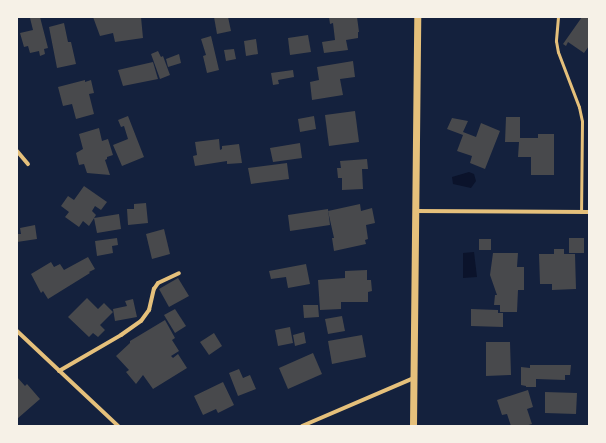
<!DOCTYPE html>
<style>
body{margin:0}
#map{position:relative;width:606px;height:443px;overflow:hidden;background:#14213d;font-family:"Varela Round",sans-serif}
div>[style]{position:absolute}
.water>*{inset:0;background:#0b132b}
.building>*{inset:0;background:#48494c}
.service>*{height:3px;margin:-1.5px;padding:0 1.5px;transform-origin:1.5px;border-radius:1.5px;background:#e5c07b}
.minor>*{height:4px;margin:-2px;padding:0 2px;transform-origin:2px;border-radius:2px;background:#e5c07b}
.tertiary>*{height:7px;margin:-3.5px;padding:0 3.5px;transform-origin:3.5px;border-radius:3.5px;background:#e5c07b}
span{translate:-50% -50%;white-space:nowrap;text-align:center;line-height:1.15;-webkit-text-stroke:3px #f6f1e7;paint-order:stroke}
.frame{position:absolute;inset:0;border:18px solid #f6f1e7;pointer-events:none}
</style>
<div id="map">
<div class="water">
<div style="clip-path:polygon(469px 172px,474px 174px,476px 181px,471px 188px,453px 184px,452px 177px)"></div>
<div style="clip-path:polygon(474px 252px,477px 277px,463px 278px,463px 253px)"></div>
</div>
<div class="building">
<div style="clip-path:polygon(35px 17px,40px 17px,48px 48px,44px 49px,45px 54px,40px 56px,39px 51px,30px 53px,28px 46px,24px 47px,20px 33px,33px 30px,30px 18px)"></div>
<div style="clip-path:polygon(93px 17px,141px 17px,143px 38px,115px 42px,113px 33px,100px 36px)"></div>
<div style="clip-path:polygon(214px 17px,228px 17px,231px 31px,217px 34px)"></div>
<div style="clip-path:polygon(329px 17px,357px 17px,359px 32px,358px 32px,358px 38px,346px 40px,348px 50px,324px 53px,322px 42px,335px 40px,333px 23px,330px 24px)"></div>
<div style="clip-path:polygon(582px 17px,589px 17px,589px 46px,584px 53px,568px 42px,566px 46px,563px 44px)"></div>
<div style="clip-path:polygon(64px 23px,68px 42px,71px 42px,76px 64px,57px 68px,49px 27px)"></div>
<div style="clip-path:polygon(308px 35px,311px 52px,290px 55px,288px 38px)"></div>
<div style="clip-path:polygon(211px 36px,219px 70px,207px 73px,203px 56px,206px 55px,201px 39px)"></div>
<div style="clip-path:polygon(256px 39px,258px 54px,246px 56px,244px 41px)"></div>
<div style="clip-path:polygon(234px 49px,236px 59px,226px 61px,224px 50px)"></div>
<div style="clip-path:polygon(158px 51px,161px 57px,163px 56px,170px 75px,160px 79px,151px 54px)"></div>
<div style="clip-path:polygon(179px 54px,181px 63px,168px 67px,166px 59px)"></div>
<div style="clip-path:polygon(353px 61px,355px 77px,340px 79px,343px 95px,312px 100px,310px 82px,319px 80px,317px 67px)"></div>
<div style="clip-path:polygon(153px 62px,158px 79px,123px 86px,118px 70px)"></div>
<div style="clip-path:polygon(293px 70px,294px 77px,278px 80px,279px 84px,273px 85px,271px 73px)"></div>
<div style="clip-path:polygon(85px 80px,85px 82px,91px 80px,94px 93px,89px 94px,94px 114px,76px 119px,72px 104px,63px 106px,58px 87px)"></div>
<div style="clip-path:polygon(355px 111px,359px 142px,329px 146px,325px 115px)"></div>
<div style="clip-path:polygon(128px 116px,144px 157px,122px 166px,113px 145px,128px 139px,124px 126px,121px 127px,118px 120px)"></div>
<div style="clip-path:polygon(314px 116px,316px 129px,300px 132px,298px 119px)"></div>
<div style="clip-path:polygon(506px 117px,520px 117px,520px 138px,538px 138px,538px 134px,554px 134px,554px 175px,531px 175px,531px 157px,518px 157px,519px 142px,505px 142px)"></div>
<div style="clip-path:polygon(452px 118px,468px 121px,463px 132px,476px 137px,481px 123px,500px 131px,485px 169px,470px 163px,472px 156px,457px 151px,463px 135px,447px 129px)"></div>
<div style="clip-path:polygon(99px 128px,102px 141px,108px 139px,113px 155px,107px 157px,107px 159px,105px 160px,110px 175px,87px 173px,84px 164px,79px 165px,76px 153px,83px 149px,79px 134px)"></div>
<div style="clip-path:polygon(219px 139px,220px 150px,222px 149px,222px 146px,239px 144px,242px 163px,227px 164px,227px 161px,195px 166px,193px 156px,197px 155px,195px 142px)"></div>
<div style="clip-path:polygon(300px 143px,302px 158px,273px 162px,270px 148px)"></div>
<div style="clip-path:polygon(367px 159px,368px 169px,362px 169px,363px 189px,342px 190px,342px 178px,338px 178px,337px 168px,341px 168px,340px 161px)"></div>
<div style="clip-path:polygon(287px 163px,289px 179px,251px 184px,248px 168px)"></div>
<div style="clip-path:polygon(84px 186px,107px 202px,101px 210px,95px 206px,92px 211px,96px 215px,89px 226px,83px 221px,79px 227px,65px 217px,69px 212px,61px 206px,68px 196px,74px 200px)"></div>
<div style="clip-path:polygon(146px 203px,148px 223px,128px 225px,127px 209px,134px 209px,134px 204px)"></div>
<div style="clip-path:polygon(360px 204px,361px 211px,372px 208px,375px 223px,366px 225px,368px 239px,365px 240px,366px 244px,334px 251px,332px 238px,334px 238px,328px 211px)"></div>
<div style="clip-path:polygon(328px 209px,330px 225px,290px 231px,288px 215px)"></div>
<div style="clip-path:polygon(119px 214px,121px 229px,97px 233px,94px 218px)"></div>
<div style="clip-path:polygon(35px 225px,37px 239px,17px 242px,17px 234px,21px 234px,20px 228px)"></div>
<div style="clip-path:polygon(164px 229px,170px 254px,152px 259px,146px 234px)"></div>
<div style="clip-path:polygon(117px 238px,118px 245px,112px 246px,113px 253px,97px 256px,95px 241px)"></div>
<div style="clip-path:polygon(569px 238px,584px 238px,584px 253px,569px 253px)"></div>
<div style="clip-path:polygon(479px 239px,491px 239px,491px 250px,479px 250px)"></div>
<div style="clip-path:polygon(554px 249px,564px 249px,564px 254px,575px 254px,576px 289px,552px 290px,552px 284px,540px 284px,539px 254px,554px 254px)"></div>
<div style="clip-path:polygon(493px 253px,518px 253px,517px 267px,524px 267px,524px 290px,518px 290px,517px 312px,500px 312px,500px 305px,494px 305px,495px 295px,497px 295px,490px 275px)"></div>
<div style="clip-path:polygon(88px 257px,95px 269px,89px 272px,90px 273px,48px 299px,43px 291px,41px 293px,31px 274px,51px 262px,54px 267px,60px 264px,64px 270px)"></div>
<div style="clip-path:polygon(306px 264px,310px 284px,288px 288px,286px 277px,271px 279px,269px 271px)"></div>
<div style="clip-path:polygon(367px 270px,367px 280px,371px 280px,372px 291px,368px 292px,368px 302px,341px 302px,341px 309px,320px 310px,318px 280px,345px 278px,345px 271px)"></div>
<div style="clip-path:polygon(178px 278px,189px 296px,169px 307px,159px 289px)"></div>
<div style="clip-path:polygon(87px 298px,98px 309px,104px 303px,113px 312px,100px 325px,105px 330px,98px 337px,93px 333px,89px 337px,68px 317px)"></div>
<div style="clip-path:polygon(133px 299px,137px 317px,115px 321px,113px 309px,127px 306px,125px 301px)"></div>
<div style="clip-path:polygon(303px 305px,318px 305px,319px 317px,304px 318px)"></div>
<div style="clip-path:polygon(175px 309px,186px 326px,175px 333px,164px 315px)"></div>
<div style="clip-path:polygon(471px 309px,498px 310px,498px 313px,503px 313px,503px 327px,471px 326px)"></div>
<div style="clip-path:polygon(342px 316px,345px 331px,328px 334px,325px 319px)"></div>
<div style="clip-path:polygon(165px 320px,175px 338px,172px 340px,179px 351px,171px 356px,173px 358px,178px 354px,187px 368px,153px 389px,143px 375px,136px 384px,126px 372px,129px 370px,116px 356px,130px 343px,130px 341px)"></div>
<div style="clip-path:polygon(290px 327px,293px 343px,278px 346px,275px 330px)"></div>
<div style="clip-path:polygon(304px 332px,306px 343px,295px 346px,293px 335px)"></div>
<div style="clip-path:polygon(214px 333px,222px 346px,209px 355px,200px 342px)"></div>
<div style="clip-path:polygon(362px 335px,366px 357px,332px 364px,328px 341px)"></div>
<div style="clip-path:polygon(486px 342px,510px 342px,511px 375px,486px 376px)"></div>
<div style="clip-path:polygon(313px 353px,322px 374px,288px 389px,279px 368px)"></div>
<div style="clip-path:polygon(530px 365px,571px 365px,570px 375px,565px 375px,565px 380px,536px 379px,536px 387px,526px 387px,526px 386px,521px 385px,521px 367px,530px 368px)"></div>
<div style="clip-path:polygon(239px 369px,243px 378px,250px 375px,256px 389px,238px 396px,229px 373px)"></div>
<div style="clip-path:polygon(17px 377px,25px 386px,27px 384px,40px 399px,17px 419px)"></div>
<div style="clip-path:polygon(223px 382px,234px 405px,218px 413px,216px 409px,203px 415px,194px 396px)"></div>
<div style="clip-path:polygon(528px 390px,533px 407px,527px 409px,532px 424px,525px 426px,511px 426px,507px 414px,502px 415px,497px 400px)"></div>
<div style="clip-path:polygon(545px 392px,577px 393px,576px 414px,545px 413px)"></div>
</div>
<div class="service">
<div style="left:558px;top:17px;width:24px;rotate:95deg"></div>
<div style="left:556px;top:41px;width:11px;rotate:80deg"></div>
<div style="left:558px;top:52px;width:59px;rotate:69.1deg"></div>
<div style="left:579px;top:107px;width:14px;rotate:78deg"></div>
<div style="left:582px;top:121px;width:91px;rotate:90.6deg"></div>
</div>
<div class="minor">
<div style="left:17px;top:151px;width:17px;rotate:50deg"></div>
<div style="left:415px;top:211px;width:174px;rotate:0.3deg"></div>
<div style="left:17px;top:331px;width:139px;rotate:43.2deg"></div>
<div style="left:59px;top:371px;width:72px;rotate:-30.1deg"></div>
<div style="left:121px;top:335px;width:24px;rotate:-35deg"></div>
<div style="left:141px;top:321px;width:14px;rotate:-54deg"></div>
<div style="left:149px;top:310px;width:22px;rotate:-77deg"></div>
<div style="left:154px;top:289px;width:7px;rotate:-56deg"></div>
<div style="left:158px;top:283px;width:23px;rotate:-25deg"></div>
<div style="left:302px;top:426px;width:122px;rotate:-23.2deg"></div>
</div>
<div class="tertiary">
<div style="left:413px;top:426px;width:409px;rotate:-89.4deg"></div>
</div>
<div class="frame"></div>
</div>
